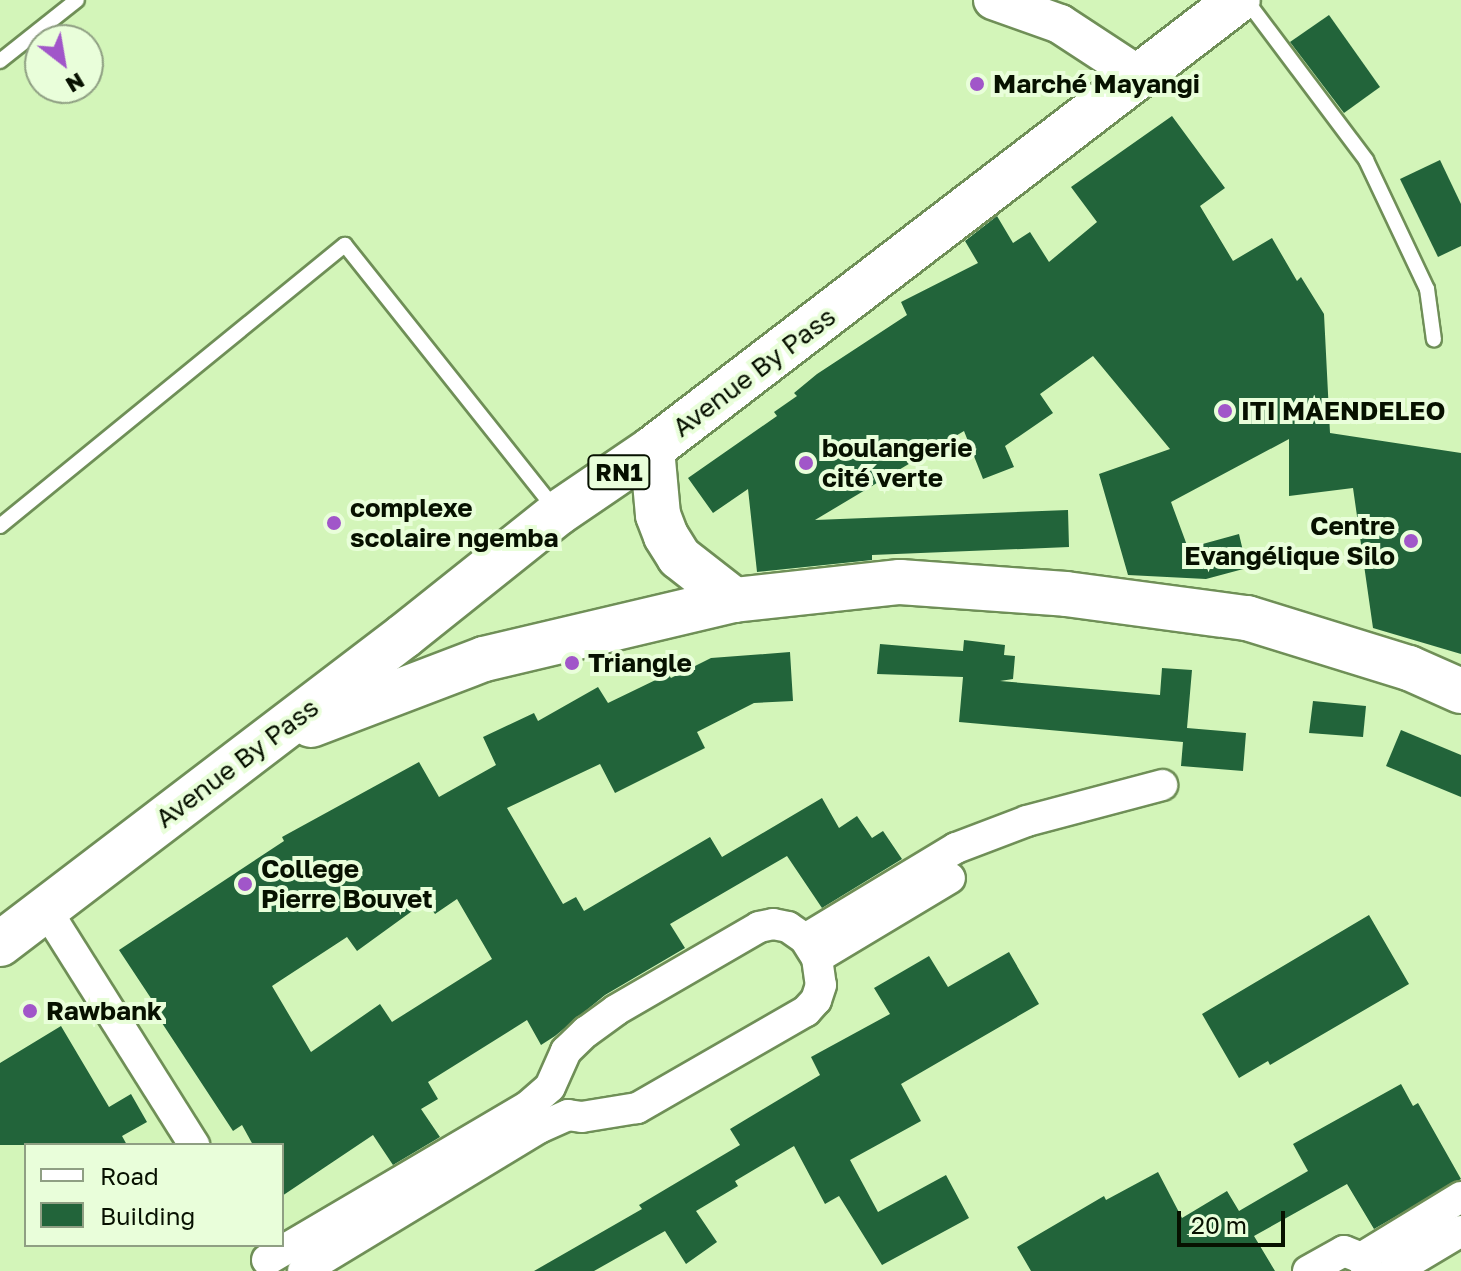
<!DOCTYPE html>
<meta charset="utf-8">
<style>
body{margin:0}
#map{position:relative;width:1461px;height:1271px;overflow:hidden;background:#d3f5b9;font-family:"Golos Text",sans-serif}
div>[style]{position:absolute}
.building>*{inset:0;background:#22643a}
.roads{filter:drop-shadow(2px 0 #6f8f57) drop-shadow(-2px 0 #6f8f57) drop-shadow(0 2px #6f8f57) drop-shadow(0 -2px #6f8f57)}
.service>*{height:14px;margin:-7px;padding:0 7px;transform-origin:7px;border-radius:7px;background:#fff}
.minor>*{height:30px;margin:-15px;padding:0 15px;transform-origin:15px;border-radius:15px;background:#fff}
.tertiary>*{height:38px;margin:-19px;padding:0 19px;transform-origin:19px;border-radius:19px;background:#fff}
.trunk>*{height:44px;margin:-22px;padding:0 22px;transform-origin:22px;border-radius:22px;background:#fff}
.dots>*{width:22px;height:22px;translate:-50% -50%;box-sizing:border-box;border:4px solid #e9feda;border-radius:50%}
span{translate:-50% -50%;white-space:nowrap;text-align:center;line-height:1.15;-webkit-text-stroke:8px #e9feda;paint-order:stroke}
.shield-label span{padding:2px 6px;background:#e9feda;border:2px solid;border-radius:6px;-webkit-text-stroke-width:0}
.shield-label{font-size:24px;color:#071100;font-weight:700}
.poi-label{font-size:26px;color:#071100;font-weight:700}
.left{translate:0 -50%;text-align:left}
.right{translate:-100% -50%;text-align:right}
.street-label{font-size:26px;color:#071100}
.legend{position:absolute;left:24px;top:1143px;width:260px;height:104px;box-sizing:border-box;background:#e9feda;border:2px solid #8f9f83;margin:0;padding:10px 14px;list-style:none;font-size:24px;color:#071100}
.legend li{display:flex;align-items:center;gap:16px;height:40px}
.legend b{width:40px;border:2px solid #8f9f83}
.north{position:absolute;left:24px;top:24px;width:80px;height:80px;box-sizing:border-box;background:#e9feda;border:2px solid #8f9f83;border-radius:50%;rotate:149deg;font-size:22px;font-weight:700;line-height:32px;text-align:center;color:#071100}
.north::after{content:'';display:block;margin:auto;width:28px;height:36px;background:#a156c9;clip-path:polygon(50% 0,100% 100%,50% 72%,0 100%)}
.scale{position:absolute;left:1177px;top:1211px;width:108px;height:36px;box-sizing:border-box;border:4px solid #071100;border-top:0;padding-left:10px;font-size:24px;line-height:28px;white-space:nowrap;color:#071100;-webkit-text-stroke:6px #e9feda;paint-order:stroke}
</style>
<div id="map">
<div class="building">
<div style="clip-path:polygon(1329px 15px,1380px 87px,1344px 113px,1290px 42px)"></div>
<div style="clip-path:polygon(1172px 116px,1225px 188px,1200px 206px,1233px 261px,1272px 238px,1297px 281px,1301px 277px,1324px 314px,1330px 433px,1461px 453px,1461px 654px,1373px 628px,1353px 488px,1289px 496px,1289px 439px,1171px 502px,1188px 548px,1239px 534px,1247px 568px,1206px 579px,1128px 575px,1099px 474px,1170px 449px,1093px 356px,1040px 394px,1053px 413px,1005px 446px,1014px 467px,983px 479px,964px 431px,815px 520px,1068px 510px,1069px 547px,872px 555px,872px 560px,757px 572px,748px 489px,713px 513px,688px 478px,777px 416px,774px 412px,797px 396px,794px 393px,817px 374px,907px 315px,901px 302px,978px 263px,965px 241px,997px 216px,1013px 243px,1030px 232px,1049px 262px,1097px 222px,1071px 187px)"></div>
<div style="clip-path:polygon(1440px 160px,1461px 204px,1461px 246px,1438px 257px,1400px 179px)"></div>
<div style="clip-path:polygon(964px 640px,1005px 645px,1004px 655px,1015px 656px,1013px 679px,1000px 681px,1160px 695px,1162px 668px,1192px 670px,1187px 728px,1246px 733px,1243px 771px,1181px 766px,1183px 742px,959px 722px,963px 677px,877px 674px,880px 644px,963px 651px)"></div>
<div style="clip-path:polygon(evenodd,790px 652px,793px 701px,754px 703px,697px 732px,705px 748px,615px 793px,600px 764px,507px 808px,563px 904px,576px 897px,584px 911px,710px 837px,722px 857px,822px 798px,839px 828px,857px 816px,872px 838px,883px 831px,902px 859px,822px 908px,787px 856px,670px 924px,685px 948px,605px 995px,555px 1036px,541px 1045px,527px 1020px,428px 1082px,438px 1099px,421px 1109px,440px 1137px,393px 1165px,373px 1135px,282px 1196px,282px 1145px,253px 1145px,242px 1125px,233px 1131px,160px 1020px,164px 1018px,119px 950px,284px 841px,282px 837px,419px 762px,439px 797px,496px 765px,483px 737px,534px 713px,538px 721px,598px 687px,608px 703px,668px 674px,671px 678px,711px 658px,790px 652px,457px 899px,492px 959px,392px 1022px,380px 1004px,311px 1052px,272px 986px,347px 937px,357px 951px,426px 901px,435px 914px,457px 899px)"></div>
<div style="clip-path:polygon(1313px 701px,1366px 706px,1363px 737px,1309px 733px)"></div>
<div style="clip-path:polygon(1401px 730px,1461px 755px,1461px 797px,1386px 766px)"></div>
<div style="clip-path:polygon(1369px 915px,1409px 984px,1270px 1065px,1268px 1061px,1239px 1078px,1202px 1014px)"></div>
<div style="clip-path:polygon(1009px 952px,1039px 1004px,901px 1084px,921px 1121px,850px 1160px,878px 1212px,946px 1175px,969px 1218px,882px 1265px,839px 1196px,825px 1204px,794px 1146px,735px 1181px,738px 1186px,696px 1211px,717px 1242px,686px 1264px,665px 1231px,594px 1271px,534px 1271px,642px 1209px,639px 1205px,740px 1145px,730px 1129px,820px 1075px,811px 1057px,890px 1014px,874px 988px,929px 956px,948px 987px)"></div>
<div style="clip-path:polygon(61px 1026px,109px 1107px,131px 1094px,147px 1122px,122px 1136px,127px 1145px,0 1145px,0 1063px)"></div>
<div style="clip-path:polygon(1401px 1084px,1413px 1106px,1418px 1103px,1461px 1179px,1374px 1229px,1347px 1184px,1254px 1236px,1275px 1271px,1031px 1271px,1017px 1247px,1104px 1196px,1106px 1200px,1158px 1172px,1182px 1218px,1227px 1191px,1239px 1211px,1308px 1171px,1293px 1144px)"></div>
</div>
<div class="roads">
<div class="service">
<div style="left:1246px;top:0;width:200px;rotate:53.1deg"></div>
<div style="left:1366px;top:160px;width:143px;rotate:64.7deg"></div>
<div style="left:1427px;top:289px;width:51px;rotate:82.2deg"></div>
<div style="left:0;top:61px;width:98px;rotate:-38.4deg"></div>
<div style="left:0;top:526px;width:445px;rotate:-39.2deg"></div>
<div style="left:345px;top:245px;width:339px;rotate:51.5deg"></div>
</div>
<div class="minor">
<div style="left:45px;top:908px;width:280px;rotate:57.8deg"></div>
<div style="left:805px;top:939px;width:176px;rotate:-31.1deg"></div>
<div style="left:956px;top:848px;width:76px;rotate:-20.8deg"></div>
<div style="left:1027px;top:821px;width:140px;rotate:-14.9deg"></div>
<div style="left:817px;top:958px;width:155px;rotate:-31deg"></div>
<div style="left:1361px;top:1258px;width:117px;rotate:-31.4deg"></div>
<div style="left:267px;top:1260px;width:302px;rotate:-30.5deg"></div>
<div style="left:527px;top:1107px;width:30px;rotate:-41deg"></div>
<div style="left:550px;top:1087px;width:39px;rotate:-66deg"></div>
<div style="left:566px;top:1051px;width:28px;rotate:-44deg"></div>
<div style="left:586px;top:1032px;width:37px;rotate:-36deg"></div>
<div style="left:616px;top:1010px;width:165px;rotate:-30.1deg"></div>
<div style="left:759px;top:927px;width:14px;rotate:-12deg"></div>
<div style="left:773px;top:924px;width:15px;rotate:11deg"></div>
<div style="left:788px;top:927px;width:21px;rotate:35deg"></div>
<div style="left:805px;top:939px;width:22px;rotate:58deg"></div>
<div style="left:817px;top:958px;width:27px;rotate:82deg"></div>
<div style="left:821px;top:985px;width:16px;rotate:108deg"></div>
<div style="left:816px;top:1000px;width:15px;rotate:132deg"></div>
<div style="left:806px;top:1011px;width:195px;rotate:150.1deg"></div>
<div style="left:637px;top:1108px;width:56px;rotate:170.7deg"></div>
<div style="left:582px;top:1117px;width:14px;rotate:-172deg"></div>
<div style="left:568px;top:1115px;width:32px;rotate:156deg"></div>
<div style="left:539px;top:1128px;width:276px;rotate:148.8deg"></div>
<div style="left:1308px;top:1271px;width:41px;rotate:-29.1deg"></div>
<div style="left:1344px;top:1251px;width:18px;rotate:22deg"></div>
<div style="left:1361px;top:1258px;width:15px;rotate:58deg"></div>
<div style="left:1394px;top:1271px;width:78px;rotate:-30.8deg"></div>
</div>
<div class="tertiary">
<div style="left:993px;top:0;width:71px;rotate:19.7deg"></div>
<div style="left:1060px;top:24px;width:97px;rotate:33.2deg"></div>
</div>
<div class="trunk">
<div style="left:652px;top:449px;width:66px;rotate:84.8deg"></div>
<div style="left:658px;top:515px;width:22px;rotate:69deg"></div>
<div style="left:666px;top:536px;width:25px;rotate:58deg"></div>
<div style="left:679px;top:557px;width:70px;rotate:38deg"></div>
<div style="left:311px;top:725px;width:185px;rotate:-20.9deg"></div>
<div style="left:484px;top:659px;width:257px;rotate:-13.3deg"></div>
<div style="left:734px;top:600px;width:167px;rotate:-6.2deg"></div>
<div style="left:900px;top:582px;width:166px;rotate:4.1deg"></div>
<div style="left:1066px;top:594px;width:183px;rotate:7.6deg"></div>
<div style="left:1247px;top:618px;width:170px;rotate:17.2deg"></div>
<div style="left:1409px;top:668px;width:57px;rotate:23.9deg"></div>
<div style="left:0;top:944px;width:508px;rotate:-37.32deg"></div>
<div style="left:404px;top:636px;width:197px;rotate:-38.6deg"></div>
<div style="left:558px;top:513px;width:114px;rotate:-34.2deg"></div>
<div style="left:652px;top:449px;width:738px;rotate:-37.46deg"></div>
</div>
</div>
<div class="dots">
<div style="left:977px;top:84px;background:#a156c9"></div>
<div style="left:1225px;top:411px;background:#a156c9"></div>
<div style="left:806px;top:463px;background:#a156c9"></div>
<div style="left:334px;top:523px;background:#a156c9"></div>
<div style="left:1411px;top:541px;background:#a156c9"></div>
<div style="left:572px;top:663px;background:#a156c9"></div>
<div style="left:245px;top:884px;background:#a156c9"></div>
<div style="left:30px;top:1011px;background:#a156c9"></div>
</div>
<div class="shield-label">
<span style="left:619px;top:472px">RN1</span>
</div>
<div class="poi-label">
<span class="left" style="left:993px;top:84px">Marché Mayangi</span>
<span class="left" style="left:1241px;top:411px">ITI MAENDELEO</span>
<span class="left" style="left:822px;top:463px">boulangerie<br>cité verte</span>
<span class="left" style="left:350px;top:523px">complexe<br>scolaire ngemba</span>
<span class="right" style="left:1395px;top:541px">Centre<br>Evangélique Silo</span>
<span class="left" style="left:588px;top:663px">Triangle</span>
<span class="left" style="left:261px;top:884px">College<br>Pierre Bouvet</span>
<span class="left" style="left:46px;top:1011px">Rawbank</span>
</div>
<div class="street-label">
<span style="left:754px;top:372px;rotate:-37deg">Avenue By Pass</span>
<span style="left:237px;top:763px;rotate:-37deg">Avenue By Pass</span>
</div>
<ul class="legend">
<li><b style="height:10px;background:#fff"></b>Road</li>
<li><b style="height:22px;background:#22643a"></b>Building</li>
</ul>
<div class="north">N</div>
<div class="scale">20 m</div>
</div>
